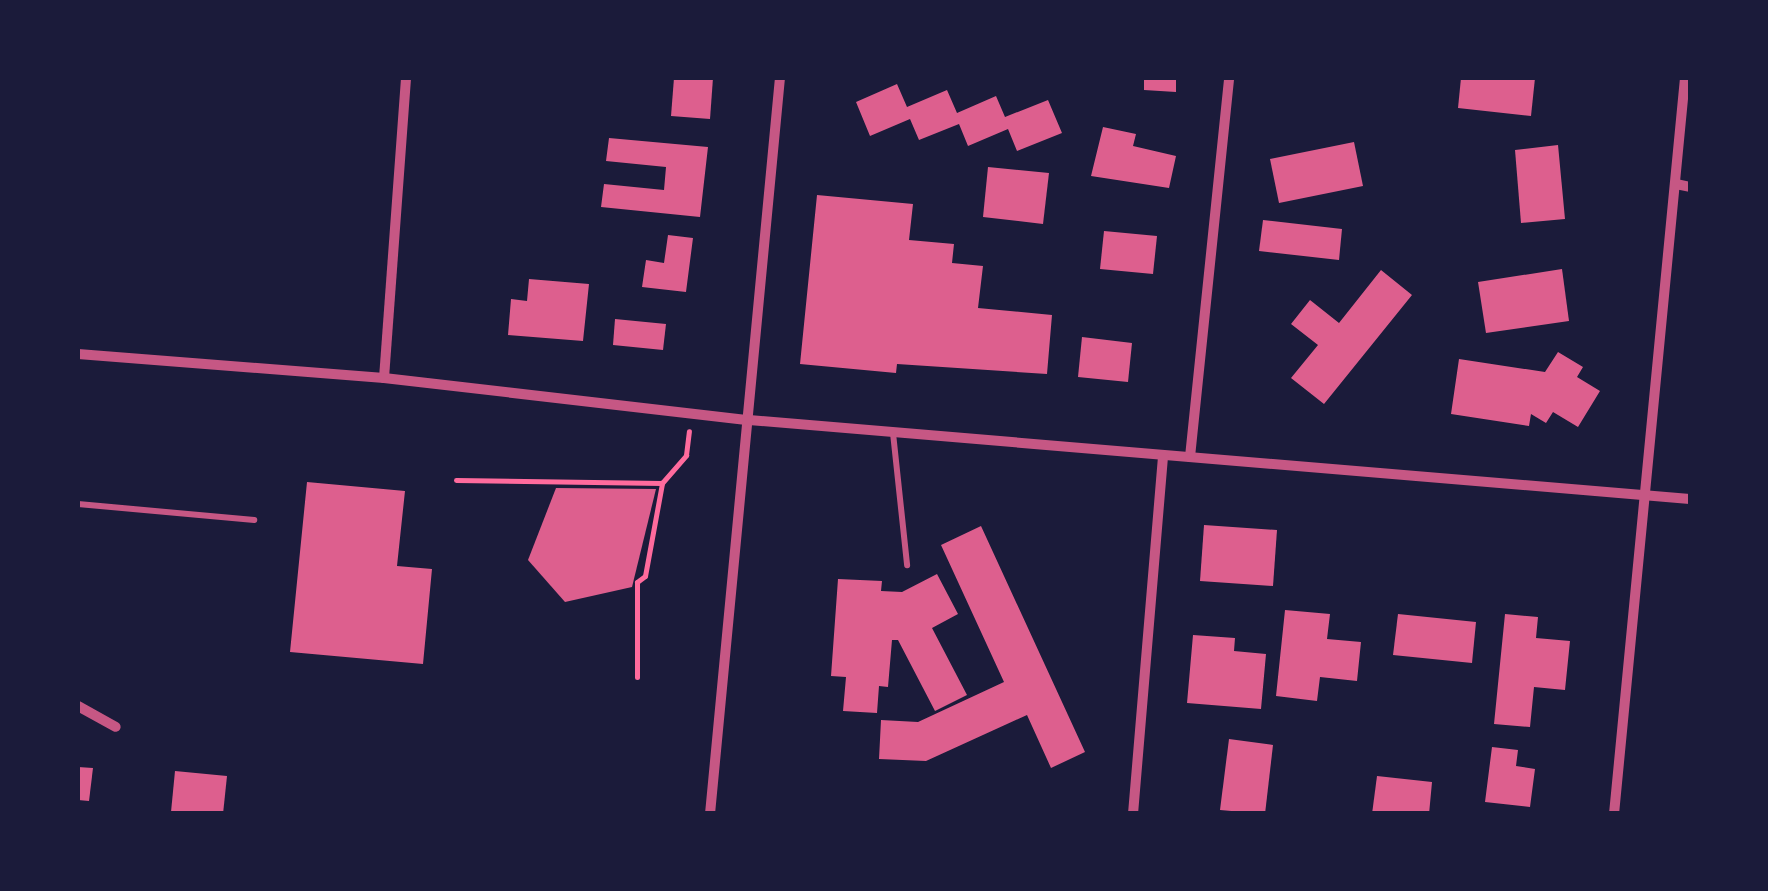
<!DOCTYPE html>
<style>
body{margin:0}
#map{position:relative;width:1768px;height:891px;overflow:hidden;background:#1b1b3a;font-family:Roboto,sans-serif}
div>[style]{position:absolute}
.building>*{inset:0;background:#dd5f8e}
.path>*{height:5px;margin:-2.5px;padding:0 2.5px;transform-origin:2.5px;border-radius:2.5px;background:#ff6b9d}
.service>*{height:6px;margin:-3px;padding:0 3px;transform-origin:3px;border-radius:3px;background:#c65784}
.minor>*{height:10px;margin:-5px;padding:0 5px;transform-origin:5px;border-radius:5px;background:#c65784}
span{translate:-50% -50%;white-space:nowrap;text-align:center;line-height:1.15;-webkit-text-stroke:10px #1b1b3a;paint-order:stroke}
.frame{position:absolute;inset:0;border:80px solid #1b1b3a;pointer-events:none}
</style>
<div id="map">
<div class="building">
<div style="clip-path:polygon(674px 78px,713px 78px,710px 119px,671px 116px)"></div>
<div style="clip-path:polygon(1144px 78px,1176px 78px,1176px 92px,1144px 90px)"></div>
<div style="clip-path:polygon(1461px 78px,1535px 78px,1531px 116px,1458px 108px)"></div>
<div style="clip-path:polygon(897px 84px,907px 107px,947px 90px,957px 113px,996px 96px,1005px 117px,1048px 100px,1062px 133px,1017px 151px,1008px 129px,968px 146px,959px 124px,919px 140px,910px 119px,870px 136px,856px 102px)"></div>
<div style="clip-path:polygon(1103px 127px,1136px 134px,1133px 146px,1176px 156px,1169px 188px,1091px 176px)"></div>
<div style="clip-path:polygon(609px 138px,708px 147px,700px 217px,601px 207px,604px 184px,664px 190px,666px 167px,606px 161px)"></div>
<div style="clip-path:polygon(1354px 142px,1363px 186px,1279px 203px,1270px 159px)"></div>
<div style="clip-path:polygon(1558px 145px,1565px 219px,1521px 223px,1515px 150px)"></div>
<div style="clip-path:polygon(988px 167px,1049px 173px,1043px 224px,983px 217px)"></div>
<div style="clip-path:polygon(817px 195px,913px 204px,909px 240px,954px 244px,952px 263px,983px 266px,978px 308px,1052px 315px,1047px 374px,897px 364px,896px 373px,800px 364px)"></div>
<div style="clip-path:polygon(1263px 220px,1342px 229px,1339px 260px,1259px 251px)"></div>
<div style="clip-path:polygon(1104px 231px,1157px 236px,1153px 274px,1100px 269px)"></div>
<div style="clip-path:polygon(668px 235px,693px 238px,686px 292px,642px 287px,646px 260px,664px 263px)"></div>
<div style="clip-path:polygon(1562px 269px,1569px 321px,1486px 333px,1478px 282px)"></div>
<div style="clip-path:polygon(1381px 270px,1412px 295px,1324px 404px,1291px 378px,1318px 345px,1291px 324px,1310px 300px,1339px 323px)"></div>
<div style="clip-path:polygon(529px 279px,589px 284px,583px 341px,508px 335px,511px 299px,527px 301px)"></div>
<div style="clip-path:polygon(615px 319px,666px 324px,663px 350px,613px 345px)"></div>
<div style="clip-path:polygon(1082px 337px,1132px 343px,1128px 382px,1078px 377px)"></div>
<div style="clip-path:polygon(1558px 352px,1583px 367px,1577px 377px,1600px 391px,1578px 427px,1553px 412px,1546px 423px,1531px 414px,1529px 426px,1451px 414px,1459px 359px,1545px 372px)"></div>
<div style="clip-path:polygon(307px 482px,405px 491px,397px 566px,432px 569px,423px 664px,290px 652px)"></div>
<div style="clip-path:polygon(556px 488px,656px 489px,632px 587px,565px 602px,528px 560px)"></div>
<div style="clip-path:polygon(1204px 525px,1277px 530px,1273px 586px,1200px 581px)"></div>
<div style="clip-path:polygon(981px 526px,1085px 752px,1051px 768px,1027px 715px,926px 761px,879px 759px,881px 720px,918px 722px,1004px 682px,941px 545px)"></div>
<div style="clip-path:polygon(937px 574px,958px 614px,932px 628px,967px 695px,935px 711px,898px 640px,892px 640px,888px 687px,879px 686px,877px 713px,843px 711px,846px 677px,831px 676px,838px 579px,882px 581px,881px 591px,902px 592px)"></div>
<div style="clip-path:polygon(1285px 610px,1330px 614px,1327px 639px,1361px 642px,1357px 681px,1320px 677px,1317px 701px,1276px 696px)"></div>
<div style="clip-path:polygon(1398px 614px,1476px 622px,1472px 663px,1393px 655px)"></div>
<div style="clip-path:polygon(1505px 614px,1538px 617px,1536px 638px,1570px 641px,1565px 690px,1534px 687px,1530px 727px,1494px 724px)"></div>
<div style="clip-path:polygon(1193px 635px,1235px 638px,1234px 651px,1266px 654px,1261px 709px,1187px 703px)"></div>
<div style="clip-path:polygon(1229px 739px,1273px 745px,1265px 814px,1220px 810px)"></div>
<div style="clip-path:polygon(1492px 747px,1518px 750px,1516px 766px,1535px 769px,1530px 807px,1485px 802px)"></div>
<div style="clip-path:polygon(78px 767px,93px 768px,89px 801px,78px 800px)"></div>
<div style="clip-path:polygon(175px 771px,227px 776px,223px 814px,171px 812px)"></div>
<div style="clip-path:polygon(1377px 776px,1432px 782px,1429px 814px,1372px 814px)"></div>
</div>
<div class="path">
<div style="left:456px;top:480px;width:206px;rotate:0.8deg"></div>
<div style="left:662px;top:483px;width:37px;rotate:-49deg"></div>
<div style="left:686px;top:455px;width:24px;rotate:-83deg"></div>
<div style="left:637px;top:677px;width:95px;rotate:-90deg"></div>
<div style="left:637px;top:582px;width:10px;rotate:-37deg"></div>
<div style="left:645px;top:576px;width:95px;rotate:-79.6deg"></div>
</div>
<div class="service">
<div style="left:893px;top:433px;width:133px;rotate:83.9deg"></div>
<div style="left:78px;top:504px;width:177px;rotate:5.2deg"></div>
</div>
<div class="minor">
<div style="left:1676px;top:184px;width:14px;rotate:12deg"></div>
<div style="left:78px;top:354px;width:307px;rotate:4.5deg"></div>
<div style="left:384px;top:378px;width:367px;rotate:6.6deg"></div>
<div style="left:749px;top:420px;width:944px;rotate:4.8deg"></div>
<div style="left:384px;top:378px;width:301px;rotate:-85.8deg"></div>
<div style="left:1190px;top:457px;width:381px;rotate:-84.1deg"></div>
<div style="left:78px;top:706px;width:43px;rotate:28.9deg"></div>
<div style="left:710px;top:814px;width:739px;rotate:-84.57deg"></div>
<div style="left:1133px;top:814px;width:360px;rotate:-85.2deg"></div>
<div style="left:1614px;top:814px;width:739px;rotate:-84.49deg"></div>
</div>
<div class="frame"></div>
</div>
